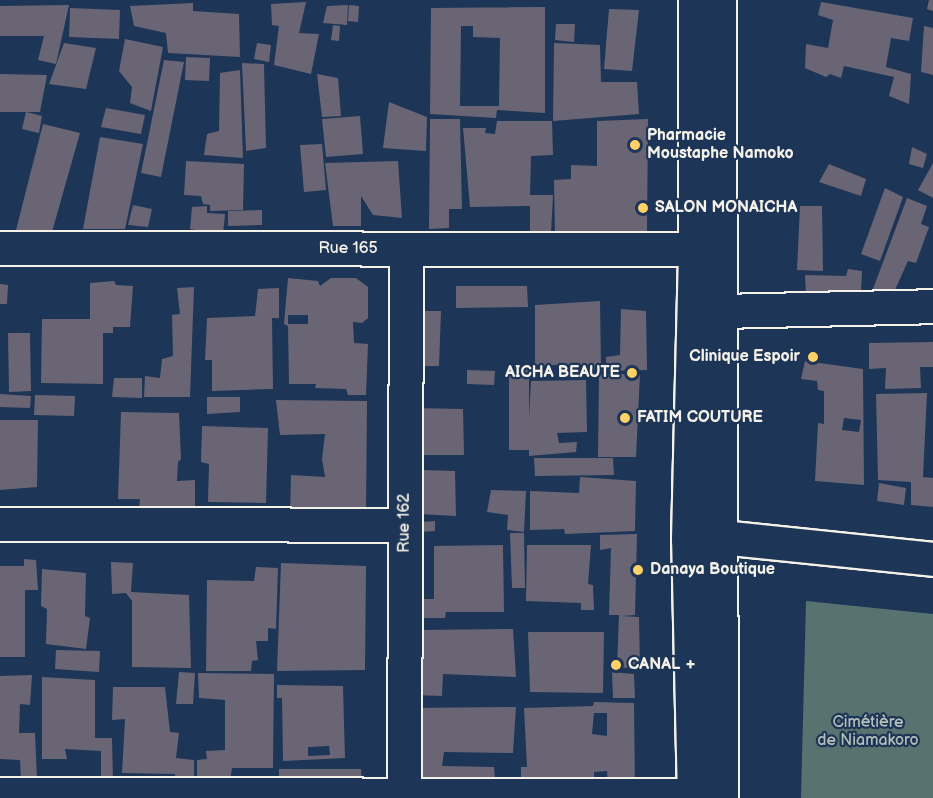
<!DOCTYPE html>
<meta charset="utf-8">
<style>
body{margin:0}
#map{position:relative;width:933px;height:798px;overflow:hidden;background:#1d3557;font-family:"Balsamiq Sans",sans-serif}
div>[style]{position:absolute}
.green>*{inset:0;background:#58736f}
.building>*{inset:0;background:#696575}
.roads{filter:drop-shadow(2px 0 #f4f1e8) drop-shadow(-2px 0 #f4f1e8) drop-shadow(0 2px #f4f1e8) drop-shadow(0 -2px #f4f1e8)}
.minor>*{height:33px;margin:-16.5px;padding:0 16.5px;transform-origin:16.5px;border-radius:16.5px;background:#1d3557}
.major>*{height:33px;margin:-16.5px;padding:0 16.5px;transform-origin:16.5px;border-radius:16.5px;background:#1d3557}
.dots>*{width:16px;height:16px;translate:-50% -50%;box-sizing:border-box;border:3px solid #1d3557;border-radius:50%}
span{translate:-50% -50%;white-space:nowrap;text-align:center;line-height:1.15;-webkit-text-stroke:4.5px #1d3557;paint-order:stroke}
.poi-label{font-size:16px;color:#f4f1e8;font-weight:700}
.left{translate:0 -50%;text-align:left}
.right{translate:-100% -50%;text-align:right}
.street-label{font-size:16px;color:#f4f1e8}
.park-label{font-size:16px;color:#b6bfb8}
</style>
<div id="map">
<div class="green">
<div style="clip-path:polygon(806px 601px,933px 614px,933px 798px,801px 798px)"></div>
</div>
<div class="building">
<div style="clip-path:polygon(929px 0,933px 0,933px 11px,927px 9px)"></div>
<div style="clip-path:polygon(306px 2px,299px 33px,319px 34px,311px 74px,274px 65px,279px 26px,272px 25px,271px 4px)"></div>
<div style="clip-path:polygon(821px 2px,913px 18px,909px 41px,891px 38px,886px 67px,911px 74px,909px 104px,889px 96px,894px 77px,844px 66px,841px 78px,830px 74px,826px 77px,805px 68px,806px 44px,828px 48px,833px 20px,818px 15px)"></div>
<div style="clip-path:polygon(193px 3px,193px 11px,239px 14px,240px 57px,168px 53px,166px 33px,134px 26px,130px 6px)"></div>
<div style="clip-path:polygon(69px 5px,56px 64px,38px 60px,44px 36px,0 36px,0 6px)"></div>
<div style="clip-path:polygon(348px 5px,347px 25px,323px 23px,327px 6px)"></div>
<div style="clip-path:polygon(349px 5px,359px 6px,358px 22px,348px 21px)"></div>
<div style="clip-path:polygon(evenodd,545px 7px,545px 113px,497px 110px,496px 118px,430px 114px,431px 8px,545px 7px,461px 26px,473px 26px,473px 37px,500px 38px,499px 106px,460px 106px,461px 26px)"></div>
<div style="clip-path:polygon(70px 8px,120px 10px,119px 39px,69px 37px)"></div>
<div style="clip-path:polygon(609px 9px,639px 10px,632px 71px,604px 69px)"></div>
<div style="clip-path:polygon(556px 24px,575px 24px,574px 42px,555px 40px)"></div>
<div style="clip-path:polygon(333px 25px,340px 26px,339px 41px,331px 40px)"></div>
<div style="clip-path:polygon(924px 26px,933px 28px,933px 75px,921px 72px)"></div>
<div style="clip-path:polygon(125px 39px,163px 47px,151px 111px,130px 103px,132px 87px,119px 71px)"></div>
<div style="clip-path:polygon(64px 43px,96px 48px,86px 89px,49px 84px)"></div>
<div style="clip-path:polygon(257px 43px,271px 45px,269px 62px,254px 59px)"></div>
<div style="clip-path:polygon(554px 43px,600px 45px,601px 82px,637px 82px,639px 114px,553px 121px)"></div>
<div style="clip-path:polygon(186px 57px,210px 58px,209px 81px,185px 80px)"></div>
<div style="clip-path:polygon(164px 60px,184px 62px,161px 177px,141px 173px)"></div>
<div style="clip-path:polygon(242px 63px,264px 64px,266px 148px,246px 151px)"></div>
<div style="clip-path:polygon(240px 70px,243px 158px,204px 155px,207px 134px,219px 131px,220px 73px)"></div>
<div style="clip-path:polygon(0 74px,47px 75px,40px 112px,0 112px)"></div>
<div style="clip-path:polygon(317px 74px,338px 78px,341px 116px,322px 117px)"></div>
<div style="clip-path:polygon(389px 102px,427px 117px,426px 151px,383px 148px)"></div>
<div style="clip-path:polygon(106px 108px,145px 115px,141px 134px,101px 127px)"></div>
<div style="clip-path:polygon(26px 112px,42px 116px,39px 133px,22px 129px)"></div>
<div style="clip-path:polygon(360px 116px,363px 154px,326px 157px,322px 119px)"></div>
<div style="clip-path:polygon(430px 119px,460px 119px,462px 209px,449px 209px,449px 228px,429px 229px)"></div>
<div style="clip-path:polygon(648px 119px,647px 233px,555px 234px,554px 180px,571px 179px,571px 165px,597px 166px,597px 121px)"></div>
<div style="clip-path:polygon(497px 121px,552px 121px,553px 155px,531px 156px,530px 195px,553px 195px,551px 233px,530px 232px,530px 206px,470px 207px,463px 128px,486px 128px,485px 133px,495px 134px)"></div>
<div style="clip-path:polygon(43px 124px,80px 133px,52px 232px,16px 230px)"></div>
<div style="clip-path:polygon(100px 137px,143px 144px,125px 229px,83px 229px)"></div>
<div style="clip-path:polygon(322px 144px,326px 190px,304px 192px,300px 145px)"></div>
<div style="clip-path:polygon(912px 147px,927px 154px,923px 168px,909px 164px)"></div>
<div style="clip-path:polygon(186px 161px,244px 164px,243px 210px,210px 211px,210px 205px,203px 204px,201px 196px,184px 195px)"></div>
<div style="clip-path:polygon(398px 161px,402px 218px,373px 215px,361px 196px,361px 226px,333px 226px,325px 163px)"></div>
<div style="clip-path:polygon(933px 163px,933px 198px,918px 190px)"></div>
<div style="clip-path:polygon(829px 164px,866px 179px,861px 196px,819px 182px)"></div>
<div style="clip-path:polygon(885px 188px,903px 197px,880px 261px,861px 254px)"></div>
<div style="clip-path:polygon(907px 198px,927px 206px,921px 224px,929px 227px,916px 263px,908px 261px,894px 292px,873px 289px)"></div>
<div style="clip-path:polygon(133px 205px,152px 209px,148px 227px,128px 225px)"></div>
<div style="clip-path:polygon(207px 206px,207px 213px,225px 214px,223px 235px,190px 229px,192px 207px)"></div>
<div style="clip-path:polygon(800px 206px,822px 206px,823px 271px,797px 270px)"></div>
<div style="clip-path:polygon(262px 210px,262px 225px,228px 226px,228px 211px)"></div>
<div style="clip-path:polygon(848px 269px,862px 271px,861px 293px,806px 295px,805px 275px,846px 276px)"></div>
<div style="clip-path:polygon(evenodd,288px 278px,318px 281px,320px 286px,331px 278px,356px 278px,368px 287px,368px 318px,362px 323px,353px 322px,354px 343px,368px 344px,366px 395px,348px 395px,346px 389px,315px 388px,316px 384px,289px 384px,288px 326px,284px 324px,288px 278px,288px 315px,308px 315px,308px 324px,288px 324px,288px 315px)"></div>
<div style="clip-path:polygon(114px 281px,116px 285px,133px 286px,130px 327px,113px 327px,113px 333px,103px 333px,103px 384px,41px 383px,42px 319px,90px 319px,90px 283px)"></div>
<div style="clip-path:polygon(0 284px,8px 285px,7px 304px,0 304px)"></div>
<div style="clip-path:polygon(456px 286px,527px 286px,528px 307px,456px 308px)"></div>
<div style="clip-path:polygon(194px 287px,190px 397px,144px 397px,145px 376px,160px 378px,162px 359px,173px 356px,172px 315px,180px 314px,177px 288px)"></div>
<div style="clip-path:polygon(279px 288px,279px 318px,272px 318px,273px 389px,212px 391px,212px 360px,205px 360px,207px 318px,255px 316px,258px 289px)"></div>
<div style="clip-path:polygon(600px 301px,601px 369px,585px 369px,584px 365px,535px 365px,535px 305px)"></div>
<div style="clip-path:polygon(621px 309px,646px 311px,647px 370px,606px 371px,606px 357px,620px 355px)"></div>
<div style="clip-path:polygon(422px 311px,441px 311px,439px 366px,420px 366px)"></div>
<div style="clip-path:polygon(8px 333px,30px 333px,31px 391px,9px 392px)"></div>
<div style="clip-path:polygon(933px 342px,933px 367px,920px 367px,921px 388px,885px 389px,886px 368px,869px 369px,869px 343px)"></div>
<div style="clip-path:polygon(evenodd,805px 361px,863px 369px,864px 485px,815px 481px,818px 423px,824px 424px,824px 391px,818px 390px,817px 381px,801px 379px,805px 361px,844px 418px,861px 420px,859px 432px,842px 430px,844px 418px)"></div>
<div style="clip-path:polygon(509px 368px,529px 368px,529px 417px,531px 381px,586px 380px,587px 432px,557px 433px,559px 443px,577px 442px,576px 452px,529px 456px,529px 450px,509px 450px)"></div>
<div style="clip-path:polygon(467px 370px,495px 371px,494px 385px,467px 384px)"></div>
<div style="clip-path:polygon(599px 374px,640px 374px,636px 457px,598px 457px)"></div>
<div style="clip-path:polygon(114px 378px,142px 378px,142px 398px,112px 397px)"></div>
<div style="clip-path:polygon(927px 393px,923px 477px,933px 478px,933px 507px,911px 505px,911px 482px,878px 480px,876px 394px)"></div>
<div style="clip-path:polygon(0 394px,31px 396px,30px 408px,0 407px)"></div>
<div style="clip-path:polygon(35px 395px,75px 396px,74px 416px,34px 415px)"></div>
<div style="clip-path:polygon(207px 397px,240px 397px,240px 412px,207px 414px)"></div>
<div style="clip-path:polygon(276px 400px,367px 401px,366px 515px,290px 517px,291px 475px,325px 477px,322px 459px,325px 434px,280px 435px)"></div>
<div style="clip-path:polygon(414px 408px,463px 409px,464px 455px,414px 455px)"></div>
<div style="clip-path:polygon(121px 412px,179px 413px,181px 459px,178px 462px,177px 481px,195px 480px,195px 514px,139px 508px,140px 499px,118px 499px)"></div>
<div style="clip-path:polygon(0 420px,38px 420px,37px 487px,0 490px)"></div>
<div style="clip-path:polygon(202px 426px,268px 428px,266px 503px,208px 502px,209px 464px,201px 462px)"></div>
<div style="clip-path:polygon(534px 458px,613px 458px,614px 475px,535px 476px)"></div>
<div style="clip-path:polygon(422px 470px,455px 471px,456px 516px,419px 514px)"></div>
<div style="clip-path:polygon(580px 477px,636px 481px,635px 531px,565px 534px,564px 529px,530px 530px,530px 491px,579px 493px)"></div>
<div style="clip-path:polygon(879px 483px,906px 488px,904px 505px,877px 501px)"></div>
<div style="clip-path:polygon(491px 490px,526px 491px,524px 532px,507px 530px,508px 515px,487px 512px)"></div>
<div style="clip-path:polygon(435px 521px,435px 531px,420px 532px,420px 522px)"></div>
<div style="clip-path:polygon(510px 533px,524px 533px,525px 588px,512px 588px)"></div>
<div style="clip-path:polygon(637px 534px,635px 615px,621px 616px,639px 617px,640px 669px,617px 667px,619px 615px,609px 615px,611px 548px,600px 550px,600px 535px)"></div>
<div style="clip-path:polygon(503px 545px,504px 612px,446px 612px,445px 618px,420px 618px,420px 599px,434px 599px,434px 546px)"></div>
<div style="clip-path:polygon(527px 545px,591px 545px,588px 584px,593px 585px,594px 610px,581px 610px,581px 603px,526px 601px)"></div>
<div style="clip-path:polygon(24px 559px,36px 560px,38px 590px,25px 590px,25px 657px,0 657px,0 566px,24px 566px)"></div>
<div style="clip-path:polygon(111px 562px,133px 563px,131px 592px,189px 595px,191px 668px,132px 667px,132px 601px,126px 593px,112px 594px)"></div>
<div style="clip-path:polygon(281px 563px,366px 566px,365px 670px,277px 671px)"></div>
<div style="clip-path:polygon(256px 567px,278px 568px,276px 629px,268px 628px,268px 641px,256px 641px,258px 660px,252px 661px,251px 671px,206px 671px,207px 580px,254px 581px)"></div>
<div style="clip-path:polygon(42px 569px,86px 573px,85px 616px,90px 618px,86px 649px,46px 644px,47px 609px,41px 606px)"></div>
<div style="clip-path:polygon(513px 629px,516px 677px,443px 674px,442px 696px,415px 695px,417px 630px)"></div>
<div style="clip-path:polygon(528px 632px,604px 632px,603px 693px,530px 692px)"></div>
<div style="clip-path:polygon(56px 650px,100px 651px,99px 672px,55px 669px)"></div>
<div style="clip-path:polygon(179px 672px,195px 673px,193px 704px,176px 704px)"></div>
<div style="clip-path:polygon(612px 672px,634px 674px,635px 698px,613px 698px)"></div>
<div style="clip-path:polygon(198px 673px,274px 674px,273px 768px,232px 768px,230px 781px,197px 782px,197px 760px,207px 759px,206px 751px,225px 750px,225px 700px,199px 698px)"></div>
<div style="clip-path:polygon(32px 675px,30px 705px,20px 704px,19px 733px,35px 733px,37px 780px,21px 780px,20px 760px,0 759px,0 676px)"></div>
<div style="clip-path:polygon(42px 677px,95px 680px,95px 738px,112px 738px,113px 781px,101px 780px,101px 751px,65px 749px,67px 759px,42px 759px)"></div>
<div style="clip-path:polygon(evenodd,277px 685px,343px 686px,345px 758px,283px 761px,282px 698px,277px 698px,277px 685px,329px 746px,330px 755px,308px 756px,308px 747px,329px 746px)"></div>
<div style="clip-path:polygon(113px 687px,165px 687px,170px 732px,179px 733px,176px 758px,194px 760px,194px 791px,175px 790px,175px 774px,122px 773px,125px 719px,112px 720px)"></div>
<div style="clip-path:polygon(evenodd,594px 702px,634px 703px,635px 791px,521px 790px,521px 767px,527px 767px,524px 708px,593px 706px,594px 702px,594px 713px,607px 713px,607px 736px,592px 734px,594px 713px,594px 702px,607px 771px,608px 785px,594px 785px,594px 772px,607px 771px)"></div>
<div style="clip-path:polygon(516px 707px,513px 753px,444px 752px,442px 766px,494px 767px,496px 791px,412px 789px,407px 708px)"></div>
<div style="clip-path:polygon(279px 769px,361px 769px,362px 786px,279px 787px)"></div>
</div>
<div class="roads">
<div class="minor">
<div style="left:0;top:248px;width:695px;rotate:0.08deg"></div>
<div style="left:720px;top:311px;width:213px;rotate:-1.3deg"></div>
<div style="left:0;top:524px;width:405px;rotate:0.1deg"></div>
<div style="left:693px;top:539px;width:28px;rotate:-4deg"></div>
<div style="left:721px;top:537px;width:213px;rotate:5.9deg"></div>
<div style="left:0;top:794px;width:694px;rotate:0.08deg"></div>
<div style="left:404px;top:798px;width:549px;rotate:-89.79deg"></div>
</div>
<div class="major">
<div style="left:719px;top:0;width:798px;rotate:89.86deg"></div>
<div style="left:694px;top:798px;width:259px;rotate:-91.3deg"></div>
<div style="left:688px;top:539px;width:290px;rotate:-88.6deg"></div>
<div style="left:695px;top:249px;width:249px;rotate:-90deg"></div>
</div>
</div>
<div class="dots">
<div style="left:635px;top:145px;background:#ffd166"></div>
<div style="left:643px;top:208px;background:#ffd166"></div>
<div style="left:813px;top:357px;background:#ffd166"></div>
<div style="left:632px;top:373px;background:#ffd166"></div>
<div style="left:625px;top:418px;background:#ffd166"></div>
<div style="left:638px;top:570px;background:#ffd166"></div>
<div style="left:616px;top:665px;background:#ffd166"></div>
</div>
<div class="poi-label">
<span class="left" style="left:647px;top:145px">Pharmacie<br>Moustaphe Namoko</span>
<span class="left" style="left:655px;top:208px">SALON MONAICHA</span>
<span class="right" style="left:800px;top:357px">Clinique Espoir</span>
<span class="right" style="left:620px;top:373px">AICHA BEAUTE</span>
<span class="left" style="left:637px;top:418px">FATIM COUTURE</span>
<span class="left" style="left:650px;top:570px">Danaya Boutique</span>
<span class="left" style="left:628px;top:665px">CANAL +</span>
</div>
<div class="street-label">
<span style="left:348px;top:249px">Rue 165</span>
<span style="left:405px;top:523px;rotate:-90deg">Rue 162</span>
</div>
<div class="park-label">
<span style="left:868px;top:732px">Cimétière<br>de Niamakoro</span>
</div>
</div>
